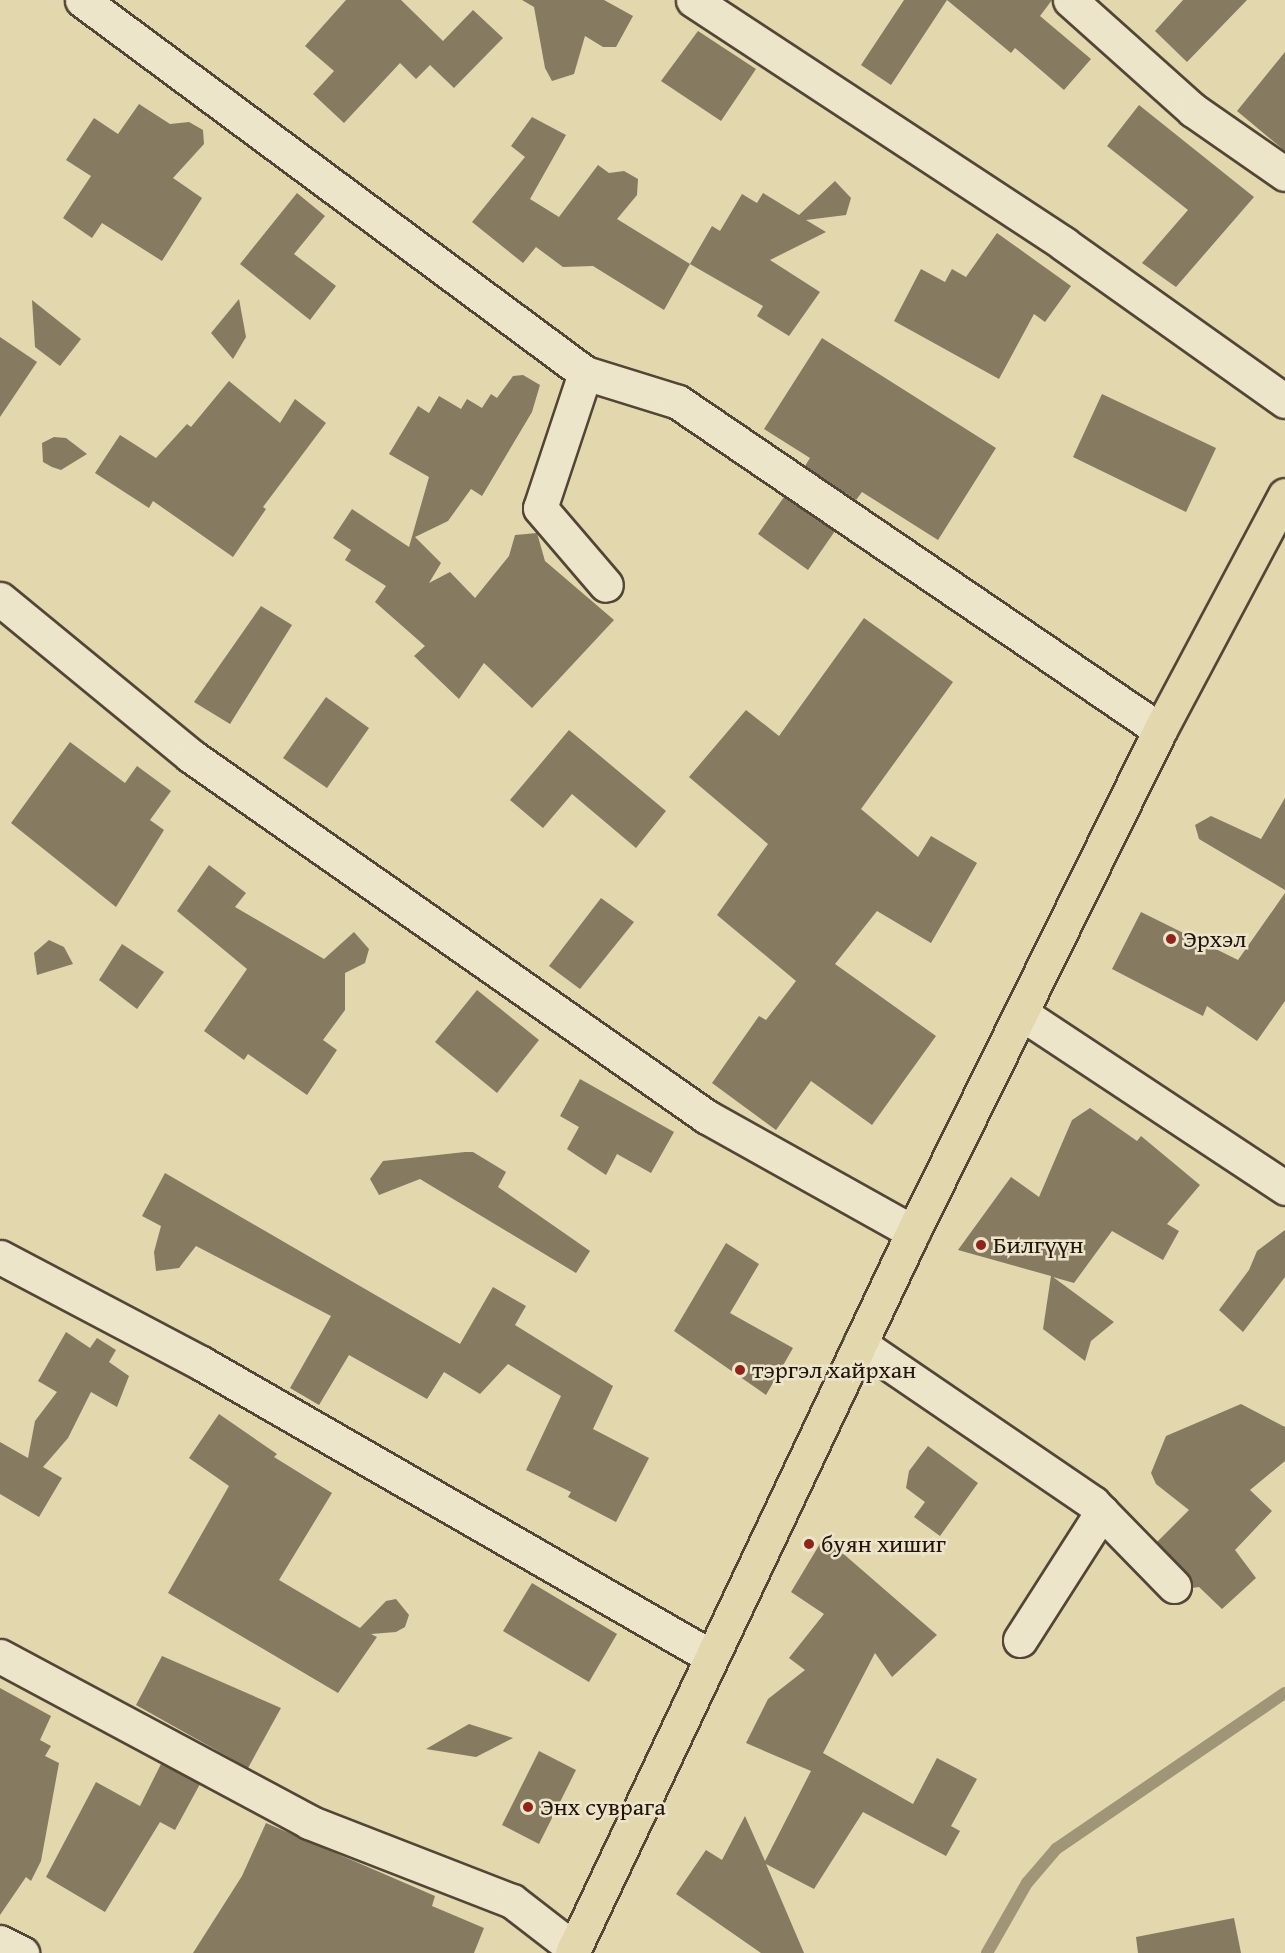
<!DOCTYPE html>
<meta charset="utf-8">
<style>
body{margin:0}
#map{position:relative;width:1285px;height:1953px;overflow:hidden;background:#e3d7ad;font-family:"Gentium Book Plus",serif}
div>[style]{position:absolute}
.stream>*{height:12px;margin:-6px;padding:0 6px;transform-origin:6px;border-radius:6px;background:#a19577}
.building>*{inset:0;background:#867a61}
.roads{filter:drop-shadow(2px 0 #524636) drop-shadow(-2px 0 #524636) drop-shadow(0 2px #524636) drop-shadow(0 -2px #524636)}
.minor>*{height:33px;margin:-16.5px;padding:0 16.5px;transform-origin:16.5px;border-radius:16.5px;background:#ede5ca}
.major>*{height:33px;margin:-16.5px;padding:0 16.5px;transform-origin:16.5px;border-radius:16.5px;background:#e3d7ad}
.dots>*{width:16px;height:16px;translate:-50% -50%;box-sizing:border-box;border:3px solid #ede5ca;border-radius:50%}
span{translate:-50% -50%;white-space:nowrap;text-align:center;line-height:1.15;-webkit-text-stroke:5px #ede5ca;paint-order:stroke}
.poi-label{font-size:24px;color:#22150e}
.left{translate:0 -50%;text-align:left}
</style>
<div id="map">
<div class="stream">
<div style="left:987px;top:1953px;width:81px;rotate:-60.3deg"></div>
<div style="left:1027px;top:1883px;width:45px;rotate:-49.5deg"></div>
<div style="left:1056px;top:1849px;width:277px;rotate:-34.3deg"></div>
</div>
<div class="building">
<div style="clip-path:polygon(346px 0,401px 0,443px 41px,473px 10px,503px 38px,454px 88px,430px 65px,416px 79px,400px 63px,344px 123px,313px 94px,334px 71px,305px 46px)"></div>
<div style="clip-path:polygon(522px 0,604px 0,633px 16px,616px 47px,603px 47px,585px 36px,574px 74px,552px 81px,545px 68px,534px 7px)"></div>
<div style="clip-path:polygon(904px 0,1052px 0,1040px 16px,1091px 59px,1064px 90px,1015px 48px,1011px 53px,947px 0,891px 85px,861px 65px)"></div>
<div style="clip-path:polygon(1183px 0,1247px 0,1187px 62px,1155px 31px)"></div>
<div style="clip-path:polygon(698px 31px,756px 69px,721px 121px,661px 81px)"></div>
<div style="clip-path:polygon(1285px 52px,1285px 151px,1237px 111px)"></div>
<div style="clip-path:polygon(139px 104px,170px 124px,189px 122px,203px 130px,204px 144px,173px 178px,202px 198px,162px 261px,102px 223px,92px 238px,63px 218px,91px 176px,66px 160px,94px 118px,118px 134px)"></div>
<div style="clip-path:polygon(1139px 105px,1254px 197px,1176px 287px,1142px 263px,1188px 210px,1107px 146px)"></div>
<div style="clip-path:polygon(532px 117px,566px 135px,530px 199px,559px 217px,598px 165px,609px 173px,624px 171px,638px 179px,637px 195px,617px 219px,690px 264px,664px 310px,593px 266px,563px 267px,536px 247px,523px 263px,472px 222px,525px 157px,511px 146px)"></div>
<div style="clip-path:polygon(835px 181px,851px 198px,846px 215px,806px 220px,826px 232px,770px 260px,820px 292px,789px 336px,757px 316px,763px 306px,690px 264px,712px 226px,720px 231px,742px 194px,757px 203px,763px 193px,799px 215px)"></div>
<div style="clip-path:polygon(297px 193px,325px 216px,294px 254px,336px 286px,310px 320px,240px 264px)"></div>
<div style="clip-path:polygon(997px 233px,1071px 286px,1045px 322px,1034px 314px,999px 379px,894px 321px,921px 269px,945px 282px,952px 269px,966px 277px)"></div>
<div style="clip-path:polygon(239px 299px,246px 337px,233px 359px,211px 333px)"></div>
<div style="clip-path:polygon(32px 300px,81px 339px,60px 366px,35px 347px)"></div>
<div style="clip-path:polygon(0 337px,37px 362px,0 417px)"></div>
<div style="clip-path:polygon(822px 338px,996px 448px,938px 540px,862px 492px,856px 500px,805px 466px,810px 458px,764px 429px)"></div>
<div style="clip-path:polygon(513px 376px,523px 375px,540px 385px,532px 412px,482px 496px,471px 489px,448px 521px,415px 537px,441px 563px,429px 583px,450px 572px,475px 598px,509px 556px,515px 535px,537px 533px,545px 561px,614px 620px,532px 708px,484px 663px,459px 699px,414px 656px,425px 646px,375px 602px,386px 586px,345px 560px,351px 550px,333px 538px,352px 509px,409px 547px,429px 477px,389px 454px,418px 406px,429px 413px,439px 396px,461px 409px,467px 399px,482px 408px,491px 394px,497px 398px)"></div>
<div style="clip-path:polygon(229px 381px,280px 423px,295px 399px,326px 423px,263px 507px,266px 509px,233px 557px,153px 501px,149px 508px,95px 473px,120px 435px,156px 458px,187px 424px,191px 427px)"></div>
<div style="clip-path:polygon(1102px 394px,1216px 448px,1186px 512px,1073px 457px)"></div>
<div style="clip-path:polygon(54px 437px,66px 438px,87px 454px,61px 470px,52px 467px,43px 462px,42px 443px)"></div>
<div style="clip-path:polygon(784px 497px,835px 531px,808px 570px,758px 534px)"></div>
<div style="clip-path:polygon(261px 606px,292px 625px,230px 724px,194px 702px)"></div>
<div style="clip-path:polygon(864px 618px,953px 682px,861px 809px,918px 857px,931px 836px,977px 863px,931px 943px,877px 911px,835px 964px,936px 1036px,872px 1125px,811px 1081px,776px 1130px,712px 1083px,759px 1016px,766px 1020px,796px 981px,717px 915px,768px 844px,689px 777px,746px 710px,779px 736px)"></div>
<div style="clip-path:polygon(326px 697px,369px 728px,327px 788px,283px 758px)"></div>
<div style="clip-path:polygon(569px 730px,666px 811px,636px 848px,572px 794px,543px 828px,510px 800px)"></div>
<div style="clip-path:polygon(70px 742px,125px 783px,137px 766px,171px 791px,150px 820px,164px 830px,116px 907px,11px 823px)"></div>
<div style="clip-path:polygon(1285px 798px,1285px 890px,1199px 839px,1195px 825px,1211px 816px,1261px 839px)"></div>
<div style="clip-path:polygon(209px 865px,246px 893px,235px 907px,324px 959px,354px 932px,369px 949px,365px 963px,345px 973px,345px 1010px,323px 1040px,337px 1050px,307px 1095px,248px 1054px,244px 1060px,204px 1031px,247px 969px,177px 911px)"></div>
<div style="clip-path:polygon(1285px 893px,1285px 1001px,1257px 1041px,1207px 1006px,1203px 1016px,1112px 969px,1141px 912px,1238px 960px)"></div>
<div style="clip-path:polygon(601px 898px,634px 922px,580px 989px,549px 966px)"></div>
<div style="clip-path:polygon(49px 940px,64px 947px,73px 964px,37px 975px,34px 953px)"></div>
<div style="clip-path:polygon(122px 944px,164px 972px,137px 1009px,99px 980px)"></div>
<div style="clip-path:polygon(477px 990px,539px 1040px,497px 1093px,435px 1042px)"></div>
<div style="clip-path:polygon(580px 1079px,674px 1132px,651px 1173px,617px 1154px,606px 1175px,567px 1149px,579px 1127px,560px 1116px)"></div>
<div style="clip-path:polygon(1090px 1108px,1137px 1141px,1141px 1136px,1200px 1185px,1167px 1224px,1179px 1231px,1163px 1260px,1112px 1231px,1074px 1283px,1053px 1277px,1114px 1322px,1091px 1341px,1085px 1361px,1043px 1329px,1051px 1276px,958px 1250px,1011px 1177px,1039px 1197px,1072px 1120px)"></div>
<div style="clip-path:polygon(465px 1152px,473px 1152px,506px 1172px,498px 1187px,590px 1251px,576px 1273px,420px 1179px,379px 1195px,370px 1179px,383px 1161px)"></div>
<div style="clip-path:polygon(165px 1173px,460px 1344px,493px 1287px,526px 1306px,515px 1325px,613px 1386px,593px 1429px,649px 1458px,616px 1522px,568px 1497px,571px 1492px,526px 1470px,561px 1396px,508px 1364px,480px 1394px,444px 1372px,427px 1399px,349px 1355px,319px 1405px,290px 1388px,331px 1316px,196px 1246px,179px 1268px,156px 1271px,154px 1252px,161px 1226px,142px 1216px)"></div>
<div style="clip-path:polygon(1285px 1230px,1285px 1277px,1243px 1332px,1219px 1310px,1249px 1270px,1257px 1251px)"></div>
<div style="clip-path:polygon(726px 1243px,759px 1264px,730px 1313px,793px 1348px,766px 1395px,674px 1331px)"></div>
<div style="clip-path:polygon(66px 1332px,90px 1348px,97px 1338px,116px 1350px,109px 1362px,129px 1376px,117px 1407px,91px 1392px,68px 1438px,43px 1467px,62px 1478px,39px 1517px,0 1494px,0 1442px,28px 1458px,35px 1421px,57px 1392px,38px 1381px)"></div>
<div style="clip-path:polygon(1241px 1404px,1285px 1427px,1285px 1461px,1250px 1490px,1272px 1511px,1235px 1550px,1256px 1578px,1222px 1609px,1199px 1587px,1192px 1588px,1187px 1573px,1157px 1542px,1189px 1510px,1156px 1484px,1151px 1473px,1166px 1436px)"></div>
<div style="clip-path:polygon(219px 1414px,277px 1454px,274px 1457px,332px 1493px,279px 1580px,360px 1628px,386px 1601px,396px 1599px,409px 1615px,405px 1627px,396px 1632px,371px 1634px,377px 1637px,338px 1693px,168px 1593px,229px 1486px,189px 1458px)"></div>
<div style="clip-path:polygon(928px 1446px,978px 1483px,940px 1536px,914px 1517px,925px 1502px,906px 1488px,909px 1471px)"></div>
<div style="clip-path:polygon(824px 1537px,937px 1635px,892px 1677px,875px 1653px,823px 1753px,913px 1804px,937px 1758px,977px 1779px,951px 1826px,960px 1831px,946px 1856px,863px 1812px,814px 1889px,766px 1864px,804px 1953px,761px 1953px,676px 1894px,706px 1850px,722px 1860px,745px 1816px,765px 1861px,811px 1771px,746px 1743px,768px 1699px,805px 1670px,789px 1658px,824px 1614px,791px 1592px)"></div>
<div style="clip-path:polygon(532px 1583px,617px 1634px,589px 1682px,503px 1631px)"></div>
<div style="clip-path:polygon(162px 1656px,281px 1708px,248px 1768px,136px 1705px)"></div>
<div style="clip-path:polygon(0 1688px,51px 1716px,40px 1740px,51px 1746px,45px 1756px,59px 1763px,41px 1861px,31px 1881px,26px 1877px,0 1915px)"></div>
<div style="clip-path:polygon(469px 1724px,513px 1738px,476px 1757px,426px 1749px)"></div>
<div style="clip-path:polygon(539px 1751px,576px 1770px,539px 1844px,502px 1825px)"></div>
<div style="clip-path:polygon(161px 1764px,200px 1784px,175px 1830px,160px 1822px,105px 1912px,46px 1877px,96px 1782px,140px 1806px)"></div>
<div style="clip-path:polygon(266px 1823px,435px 1896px,432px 1906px,484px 1928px,474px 1953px,193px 1953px,242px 1876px)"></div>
<div style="clip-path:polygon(1234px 1918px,1241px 1953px,1138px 1953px,1136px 1937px)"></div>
</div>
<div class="roads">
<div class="minor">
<div style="left:82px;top:0;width:626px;rotate:36.56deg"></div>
<div style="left:585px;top:373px;width:97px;rotate:17.3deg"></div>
<div style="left:678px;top:402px;width:583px;rotate:34.24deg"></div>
<div style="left:693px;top:0;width:444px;rotate:33.3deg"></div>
<div style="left:1064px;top:244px;width:271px;rotate:35.4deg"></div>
<div style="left:1070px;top:0;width:165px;rotate:41.8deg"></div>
<div style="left:1193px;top:110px;width:112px;rotate:34.8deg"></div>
<div style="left:585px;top:373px;width:142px;rotate:108.4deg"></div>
<div style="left:540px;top:508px;width:101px;rotate:49.4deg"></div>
<div style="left:0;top:599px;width:247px;rotate:39.4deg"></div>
<div style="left:191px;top:756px;width:630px;rotate:34.98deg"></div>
<div style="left:707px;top:1117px;width:236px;rotate:29.2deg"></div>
<div style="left:1021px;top:1013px;width:317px;rotate:33.5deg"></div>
<div style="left:0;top:1257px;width:227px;rotate:27.8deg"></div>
<div style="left:201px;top:1363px;width:587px;rotate:29.93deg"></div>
<div style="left:860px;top:1344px;width:282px;rotate:34.3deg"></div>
<div style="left:1093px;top:1503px;width:116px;rotate:45.7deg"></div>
<div style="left:1020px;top:1640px;width:152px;rotate:-57.4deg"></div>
<div style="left:0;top:1656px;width:351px;rotate:28.2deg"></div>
<div style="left:309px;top:1822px;width:218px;rotate:21.3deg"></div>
<div style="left:512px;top:1901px;width:78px;rotate:37.7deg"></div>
<div style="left:0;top:1942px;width:25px;rotate:27deg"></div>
</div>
<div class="major">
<div style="left:572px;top:1953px;width:798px;rotate:-64.69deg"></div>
<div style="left:913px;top:1232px;width:559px;rotate:-63.8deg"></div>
<div style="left:1160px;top:730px;width:266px;rotate:-62deg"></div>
</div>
</div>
<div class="dots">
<div style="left:1171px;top:939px;background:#8f2418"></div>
<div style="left:981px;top:1245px;background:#8f2418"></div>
<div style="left:740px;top:1370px;background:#8f2418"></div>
<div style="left:809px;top:1544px;background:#8f2418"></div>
<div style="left:528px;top:1807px;background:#8f2418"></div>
</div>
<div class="poi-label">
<span class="left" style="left:1183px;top:939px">Эрхэл</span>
<span class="left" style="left:993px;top:1245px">Билгүүн</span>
<span class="left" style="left:752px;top:1370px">тэргэл хайрхан</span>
<span class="left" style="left:821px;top:1544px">буян хишиг</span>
<span class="left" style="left:540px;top:1807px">Энх суврага</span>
</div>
</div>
